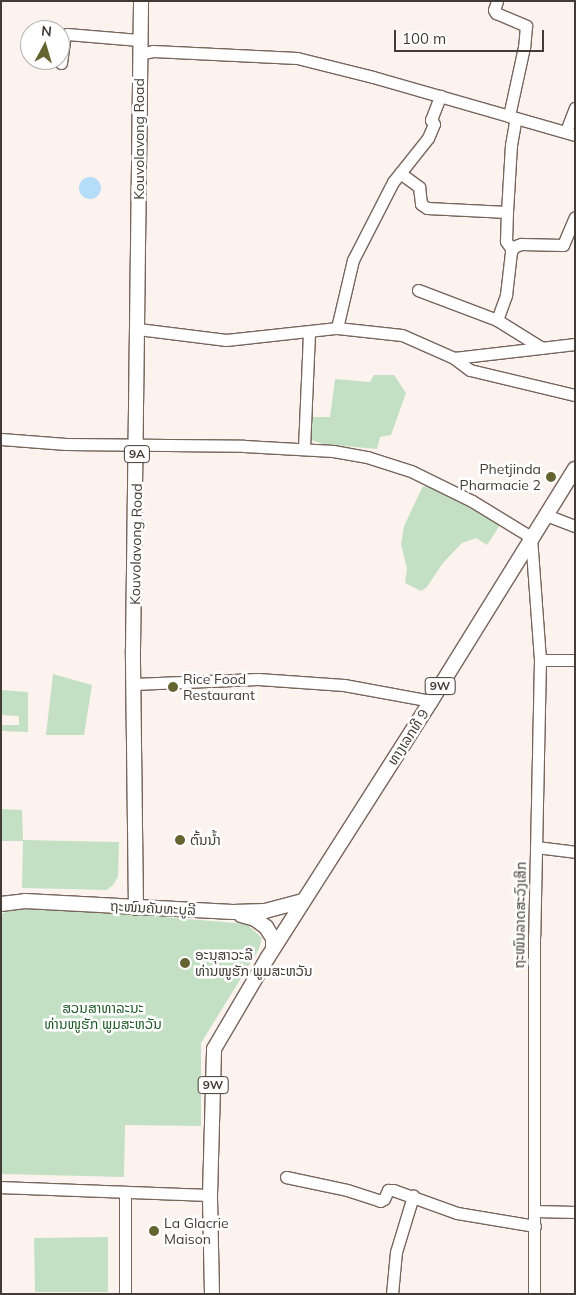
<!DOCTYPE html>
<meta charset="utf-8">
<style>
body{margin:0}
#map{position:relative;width:576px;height:1295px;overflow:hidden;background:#fcf3ef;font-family:Mulish,"Noto Sans Lao",sans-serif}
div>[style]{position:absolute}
.green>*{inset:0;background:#c4e0c4}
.water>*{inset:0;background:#b5dcf9}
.round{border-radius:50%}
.roads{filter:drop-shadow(1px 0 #78655b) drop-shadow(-1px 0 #78655b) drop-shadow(0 1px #78655b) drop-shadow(0 -1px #78655b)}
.minor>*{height:11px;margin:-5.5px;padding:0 5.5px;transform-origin:5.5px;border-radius:5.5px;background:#fff}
.major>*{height:14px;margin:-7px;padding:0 7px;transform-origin:7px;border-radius:7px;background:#fff}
.dots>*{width:14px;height:14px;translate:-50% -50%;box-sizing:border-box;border:2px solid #fff;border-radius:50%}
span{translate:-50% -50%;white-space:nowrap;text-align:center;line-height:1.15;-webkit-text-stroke:5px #fff;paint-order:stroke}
.shield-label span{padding:1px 4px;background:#fff;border:1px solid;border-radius:4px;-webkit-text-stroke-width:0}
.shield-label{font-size:12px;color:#433b36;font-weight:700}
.street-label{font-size:14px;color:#433b36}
.poi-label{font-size:14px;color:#433b36}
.right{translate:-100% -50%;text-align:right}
.left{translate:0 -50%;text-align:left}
.park-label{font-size:14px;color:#215b27}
.frame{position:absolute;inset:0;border:2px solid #433b36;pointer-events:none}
.north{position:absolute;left:20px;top:20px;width:50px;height:50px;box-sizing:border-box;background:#fff;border:1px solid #b4b1af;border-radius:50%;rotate:6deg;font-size:14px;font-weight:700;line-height:20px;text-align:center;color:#433b36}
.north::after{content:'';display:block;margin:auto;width:18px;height:22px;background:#646431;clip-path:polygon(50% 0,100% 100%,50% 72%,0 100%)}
.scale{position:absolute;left:394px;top:30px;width:150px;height:22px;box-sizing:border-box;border:2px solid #433b36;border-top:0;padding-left:6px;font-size:15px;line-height:18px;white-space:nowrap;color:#433b36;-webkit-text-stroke:4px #fff;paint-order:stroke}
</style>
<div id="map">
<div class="green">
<div style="clip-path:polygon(374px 375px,394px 375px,406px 393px,391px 435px,380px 437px,377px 449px,322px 444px,307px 438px,308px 417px,330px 417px,335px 379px,370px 382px)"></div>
<div style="clip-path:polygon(423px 486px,434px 488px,500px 525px,487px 545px,476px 538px,462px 543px,443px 563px,427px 587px,421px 591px,405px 583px,407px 569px,401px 544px,404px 526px)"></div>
<div style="clip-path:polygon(53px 674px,92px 685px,84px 735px,46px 735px)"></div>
<div style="clip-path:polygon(1px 690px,28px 692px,28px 732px,1px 731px,1px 725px,19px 725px,19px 716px,1px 715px)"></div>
<div style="clip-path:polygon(1px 809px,22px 810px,23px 840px,119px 842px,118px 877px,113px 885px,107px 890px,22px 888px,23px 841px,1px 841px)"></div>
<div style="clip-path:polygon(45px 907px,247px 924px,262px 938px,259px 949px,201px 1043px,201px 1126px,125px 1125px,124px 1177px,1px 1174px,1px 914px,13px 909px)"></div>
<div style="clip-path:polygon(108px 1237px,108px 1292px,35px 1292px,34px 1238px)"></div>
</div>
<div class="water">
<div class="round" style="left:79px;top:177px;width:22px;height:22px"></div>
</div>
<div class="roads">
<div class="minor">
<div style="left:497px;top:1px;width:9px;rotate:108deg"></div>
<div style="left:494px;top:10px;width:4px;rotate:56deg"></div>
<div style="left:496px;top:13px;width:33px;rotate:23deg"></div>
<div style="left:526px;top:26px;width:21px;rotate:95deg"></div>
<div style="left:524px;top:47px;width:71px;rotate:102.3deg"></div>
<div style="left:139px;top:54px;width:14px;rotate:-12deg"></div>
<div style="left:153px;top:51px;width:144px;rotate:2.8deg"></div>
<div style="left:297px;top:58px;width:78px;rotate:14deg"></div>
<div style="left:373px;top:77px;width:210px;rotate:16deg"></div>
<div style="left:61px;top:63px;width:27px;rotate:-82deg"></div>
<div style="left:65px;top:36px;width:3px;rotate:-45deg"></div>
<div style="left:67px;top:34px;width:72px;rotate:4.8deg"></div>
<div style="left:566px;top:131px;width:25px;rotate:-69deg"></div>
<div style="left:400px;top:173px;width:24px;rotate:36deg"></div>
<div style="left:419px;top:187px;width:17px;rotate:83deg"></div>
<div style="left:421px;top:204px;width:7px;rotate:34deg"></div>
<div style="left:427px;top:208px;width:80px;rotate:2.9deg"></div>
<div style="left:512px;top:250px;width:11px;rotate:-124deg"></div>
<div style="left:506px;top:241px;width:29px;rotate:-88deg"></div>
<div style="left:507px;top:212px;width:67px;rotate:-86.6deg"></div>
<div style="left:511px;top:145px;width:27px;rotate:-80deg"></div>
<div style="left:418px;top:290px;width:85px;rotate:20.8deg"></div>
<div style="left:337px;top:328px;width:70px;rotate:-76.8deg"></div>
<div style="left:353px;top:260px;width:88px;rotate:-62.9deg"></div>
<div style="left:393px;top:182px;width:56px;rotate:-51.5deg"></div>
<div style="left:428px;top:138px;width:15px;rotate:-67deg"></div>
<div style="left:434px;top:124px;width:5px;rotate:-127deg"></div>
<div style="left:431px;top:120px;width:26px;rotate:-69deg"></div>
<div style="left:138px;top:329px;width:89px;rotate:7.1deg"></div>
<div style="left:226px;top:340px;width:112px;rotate:-6.2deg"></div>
<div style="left:337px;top:328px;width:65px;rotate:6.1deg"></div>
<div style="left:402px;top:335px;width:57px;rotate:23.9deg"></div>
<div style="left:454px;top:358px;width:20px;rotate:37deg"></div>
<div style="left:470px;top:370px;width:108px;rotate:13.4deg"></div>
<div style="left:542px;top:348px;width:53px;rotate:-148.1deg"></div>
<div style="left:497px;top:320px;width:27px;rotate:-70deg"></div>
<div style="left:506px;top:295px;width:43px;rotate:-83.4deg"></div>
<div style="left:511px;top:252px;width:5px;rotate:-68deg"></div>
<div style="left:513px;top:247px;width:9px;rotate:-21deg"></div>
<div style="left:521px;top:244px;width:42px;rotate:1.4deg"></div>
<div style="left:563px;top:245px;width:30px;rotate:-67deg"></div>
<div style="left:454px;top:358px;width:122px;rotate:-6.6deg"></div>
<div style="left:1px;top:439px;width:65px;rotate:4.4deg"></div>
<div style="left:66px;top:444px;width:178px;rotate:0.6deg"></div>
<div style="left:244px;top:446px;width:89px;rotate:3.2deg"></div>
<div style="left:333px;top:451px;width:35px;rotate:10deg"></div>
<div style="left:367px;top:457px;width:46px;rotate:17.7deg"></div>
<div style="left:411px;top:471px;width:68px;rotate:26.2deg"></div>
<div style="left:472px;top:501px;width:69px;rotate:31.4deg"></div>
<div style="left:531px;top:537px;width:123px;rotate:85.8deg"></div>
<div style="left:540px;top:660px;width:276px;rotate:91.2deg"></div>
<div style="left:534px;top:936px;width:358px;rotate:90deg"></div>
<div style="left:304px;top:448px;width:116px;rotate:-87.5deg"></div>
<div style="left:546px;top:515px;width:31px;rotate:21deg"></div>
<div style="left:540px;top:660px;width:35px"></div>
<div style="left:133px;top:684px;width:125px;rotate:-2.3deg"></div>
<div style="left:258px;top:679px;width:86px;rotate:4deg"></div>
<div style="left:344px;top:685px;width:88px;rotate:10.4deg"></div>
<div style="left:536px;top:847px;width:39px;rotate:7deg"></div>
<div style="left:286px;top:1177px;width:62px;rotate:12deg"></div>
<div style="left:347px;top:1190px;width:35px;rotate:18deg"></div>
<div style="left:380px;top:1201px;width:4px;rotate:-27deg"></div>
<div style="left:384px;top:1199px;width:10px;rotate:-66deg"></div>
<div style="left:388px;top:1190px;width:5px"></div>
<div style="left:393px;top:1190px;width:68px;rotate:19.8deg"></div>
<div style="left:457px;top:1213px;width:79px;rotate:9.5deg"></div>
<div style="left:1px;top:1187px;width:209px;rotate:2.2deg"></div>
<div style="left:125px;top:1192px;width:102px;rotate:90deg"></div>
<div style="left:535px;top:1211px;width:40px;rotate:1.4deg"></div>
<div style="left:392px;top:1294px;width:42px;rotate:-84.6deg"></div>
<div style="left:396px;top:1252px;width:59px;rotate:-73.1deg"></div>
</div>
<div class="major">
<div style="left:1px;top:904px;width:24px;rotate:-7deg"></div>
<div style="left:25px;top:901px;width:208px;rotate:3deg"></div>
<div style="left:233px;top:912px;width:32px;rotate:-2deg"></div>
<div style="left:265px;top:911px;width:39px;rotate:-15deg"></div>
<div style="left:136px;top:908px;width:258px;rotate:-90.7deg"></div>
<div style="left:133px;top:650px;width:649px;rotate:-89.29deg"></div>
<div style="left:241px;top:915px;width:15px;rotate:16deg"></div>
<div style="left:255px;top:919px;width:14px;rotate:36deg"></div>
<div style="left:266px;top:927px;width:13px;rotate:58deg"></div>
<div style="left:273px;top:938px;width:10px;rotate:90deg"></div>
<div style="left:212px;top:1294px;width:99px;rotate:-91.2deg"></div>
<div style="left:210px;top:1195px;width:146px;rotate:-88.4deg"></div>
<div style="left:214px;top:1049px;width:107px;rotate:-59.6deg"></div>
<div style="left:268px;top:957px;width:303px;rotate:-57.5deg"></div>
<div style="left:431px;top:701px;width:273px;rotate:-58.2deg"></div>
</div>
</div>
<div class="dots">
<div style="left:551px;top:477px;background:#646431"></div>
<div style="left:173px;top:687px;background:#646431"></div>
<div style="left:180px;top:840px;background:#646431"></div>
<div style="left:185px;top:963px;background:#646431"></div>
<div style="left:154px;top:1231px;background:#646431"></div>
</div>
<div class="shield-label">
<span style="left:137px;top:454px">9A</span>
<span style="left:440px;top:686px">9W</span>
<span style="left:213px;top:1085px">9W</span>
</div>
<div class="street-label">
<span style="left:139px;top:139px;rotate:-90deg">Kouvolavong Road</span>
<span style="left:136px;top:544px;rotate:-89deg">Kouvolavong Road</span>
<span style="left:408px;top:737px;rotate:-57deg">ທາງເລກທີ 9</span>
<span style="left:153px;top:908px;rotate:3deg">ຖະໜົນຄັນທະບູລີ</span>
<span style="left:520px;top:915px;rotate:-89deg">ຖະໜົນລາດສະວົງເສິກ</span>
</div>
<div class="poi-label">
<span class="right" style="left:541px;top:477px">Phetjinda<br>Pharmacie 2</span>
<span class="left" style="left:183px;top:687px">Rice Food<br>Restaurant</span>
<span class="left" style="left:190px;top:840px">ຕົ້ນນໍ້າ</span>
<span class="left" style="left:195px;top:963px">ອະນຸສາວະລີ<br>ທ່ານໜູຮັກ ພູມສະຫວັນ</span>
<span class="left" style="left:164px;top:1231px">La Glacrie<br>Maison</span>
</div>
<div class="park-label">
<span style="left:103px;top:1016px">ສວນສາທາລະນະ<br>ທ່ານໜູຮັກ ພູມສະຫວັນ</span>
</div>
<div class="frame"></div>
<div class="north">N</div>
<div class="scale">100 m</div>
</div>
